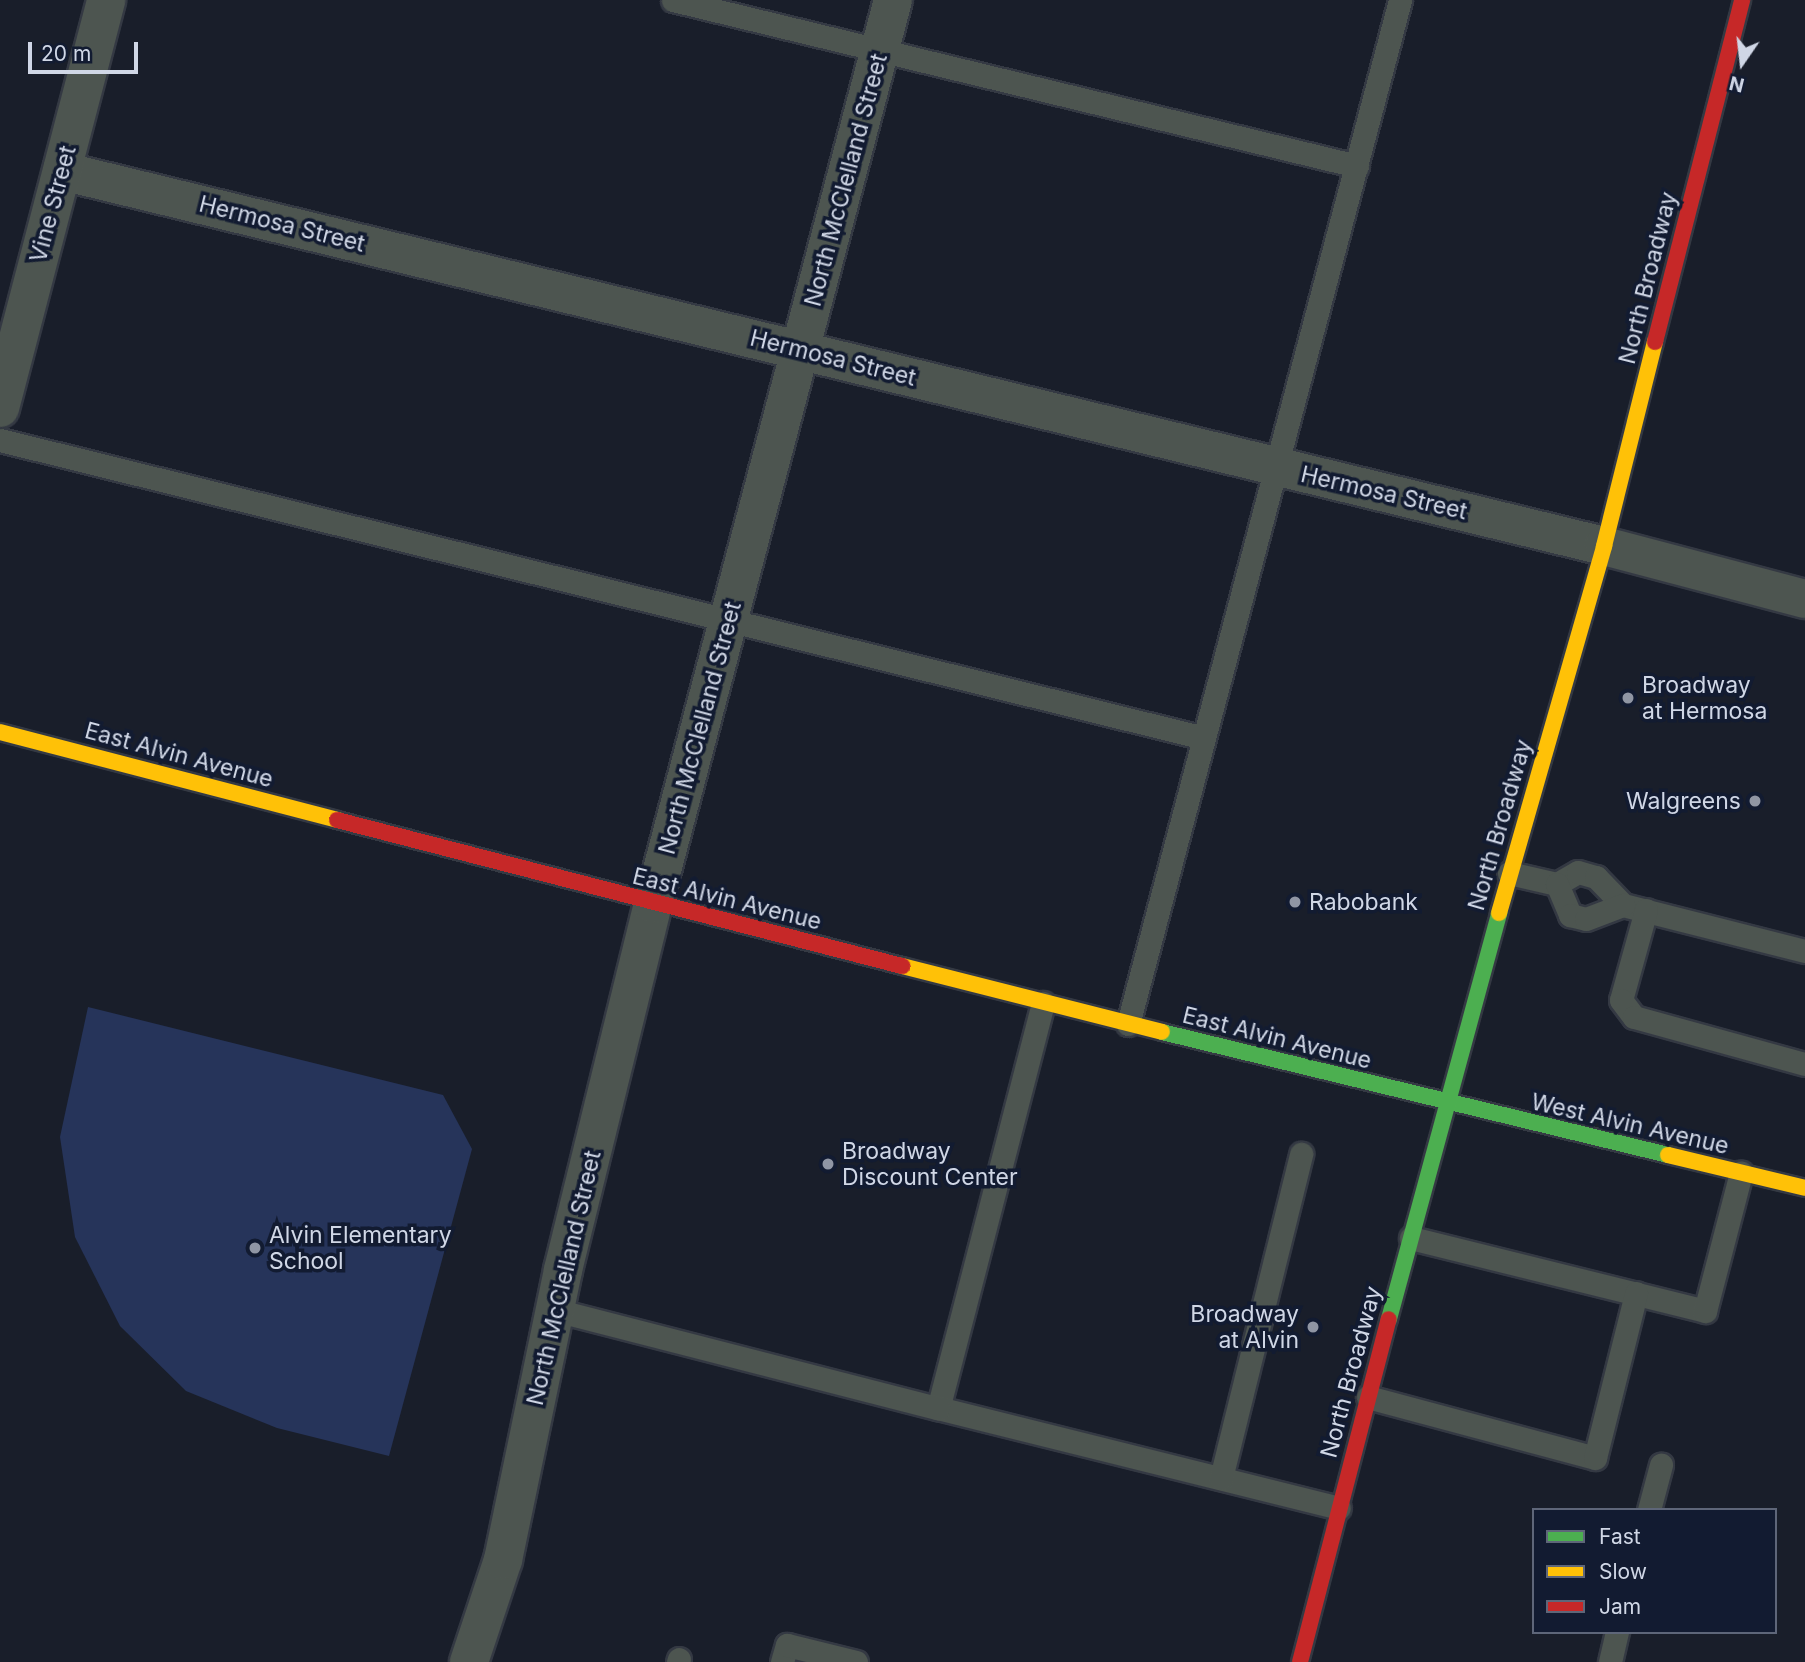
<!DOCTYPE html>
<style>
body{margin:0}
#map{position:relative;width:1805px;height:1662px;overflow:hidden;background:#191e2a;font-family:Inter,sans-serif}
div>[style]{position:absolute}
.green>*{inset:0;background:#26345a}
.roads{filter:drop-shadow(2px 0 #343943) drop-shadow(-2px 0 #343943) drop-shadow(0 2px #343943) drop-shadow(0 -2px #343943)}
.lane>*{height:23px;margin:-11.5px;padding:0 11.5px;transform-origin:11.5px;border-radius:11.5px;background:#4d5550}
.street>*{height:38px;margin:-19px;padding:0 19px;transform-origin:19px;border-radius:19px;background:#4d5550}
.fast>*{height:16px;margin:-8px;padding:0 8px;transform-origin:8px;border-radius:8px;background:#4caf50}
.slow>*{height:16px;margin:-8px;padding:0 8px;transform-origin:8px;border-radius:8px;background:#ffc107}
.jam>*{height:16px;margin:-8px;padding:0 8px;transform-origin:8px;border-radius:8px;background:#c62828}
.dots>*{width:19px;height:19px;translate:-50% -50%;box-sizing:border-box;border:4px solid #121b31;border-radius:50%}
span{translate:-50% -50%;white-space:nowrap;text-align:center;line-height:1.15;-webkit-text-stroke:7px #121b31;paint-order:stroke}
.street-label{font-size:23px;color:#d0d7e6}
.poi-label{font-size:23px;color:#d0d7e6}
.left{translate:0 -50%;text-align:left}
.right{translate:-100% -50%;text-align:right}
.legend{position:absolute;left:1532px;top:1508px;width:245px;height:126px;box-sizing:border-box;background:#121b31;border:2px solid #5e6679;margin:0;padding:9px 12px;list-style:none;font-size:21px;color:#d0d7e6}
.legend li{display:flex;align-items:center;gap:14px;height:35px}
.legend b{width:35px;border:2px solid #5e6679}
.north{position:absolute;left:1707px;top:28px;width:70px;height:70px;-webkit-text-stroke:5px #121b31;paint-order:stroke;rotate:194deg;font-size:19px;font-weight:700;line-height:28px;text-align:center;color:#d0d7e6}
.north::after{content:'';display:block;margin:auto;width:24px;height:32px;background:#d0d7e6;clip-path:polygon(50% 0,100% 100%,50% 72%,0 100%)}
.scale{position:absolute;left:28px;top:42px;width:110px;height:32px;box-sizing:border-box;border:4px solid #d0d7e6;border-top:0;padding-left:9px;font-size:21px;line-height:24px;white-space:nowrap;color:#d0d7e6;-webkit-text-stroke:5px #121b31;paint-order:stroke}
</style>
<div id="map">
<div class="green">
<div style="clip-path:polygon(88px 1007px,443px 1095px,472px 1149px,389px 1456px,277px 1428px,186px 1391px,120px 1326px,75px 1237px,60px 1137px)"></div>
</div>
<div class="roads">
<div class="lane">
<div style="left:673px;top:0;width:704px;rotate:13.64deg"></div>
<div style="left:0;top:440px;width:1240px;rotate:13.9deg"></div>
<div style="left:1509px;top:873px;width:49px;rotate:12.9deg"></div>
<div style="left:1557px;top:884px;width:24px;rotate:-30deg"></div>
<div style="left:1578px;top:872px;width:19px;rotate:16deg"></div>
<div style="left:1596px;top:877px;width:39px;rotate:46deg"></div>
<div style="left:1623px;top:905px;width:188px;rotate:14.2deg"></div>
<div style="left:1557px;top:884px;width:34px;rotate:67deg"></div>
<div style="left:1570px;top:915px;width:16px;rotate:14deg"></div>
<div style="left:1586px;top:919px;width:40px;rotate:-21deg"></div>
<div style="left:1646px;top:910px;width:93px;rotate:105.5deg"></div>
<div style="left:1621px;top:1000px;width:21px;rotate:53deg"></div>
<div style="left:1634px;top:1017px;width:177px;rotate:15.4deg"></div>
<div style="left:1043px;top:1003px;width:418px;rotate:104.5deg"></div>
<div style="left:938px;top:1408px;width:413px;rotate:14deg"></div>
<div style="left:1128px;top:1024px;width:1060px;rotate:-75.12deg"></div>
<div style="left:1411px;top:1238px;width:303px;rotate:13.9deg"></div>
<div style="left:1705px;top:1311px;width:143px;rotate:-75.4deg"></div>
<div style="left:555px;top:1310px;width:395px;rotate:14.4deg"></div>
<div style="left:1368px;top:1397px;width:235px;rotate:15deg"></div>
<div style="left:1595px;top:1458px;width:170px;rotate:-76deg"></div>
<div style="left:1221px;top:1478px;width:334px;rotate:-76.1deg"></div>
<div style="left:1649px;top:1510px;width:47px;rotate:-75.1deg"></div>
<div style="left:678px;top:1662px;width:3px;rotate:-72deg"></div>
<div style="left:782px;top:1662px;width:18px;rotate:-74deg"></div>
<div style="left:787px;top:1645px;width:71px;rotate:13.8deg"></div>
<div style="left:1610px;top:1662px;width:31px;rotate:-77deg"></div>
</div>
<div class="street">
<div style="left:62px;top:171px;width:1587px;rotate:13.67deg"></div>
<div style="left:1604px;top:546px;width:208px;rotate:14.8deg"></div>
<div style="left:0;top:408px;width:422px;rotate:-75.4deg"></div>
<div style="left:469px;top:1662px;width:108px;rotate:-71.6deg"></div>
<div style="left:503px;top:1560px;width:296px;rotate:-78.3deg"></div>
<div style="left:563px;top:1270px;width:377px;rotate:-76.2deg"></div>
<div style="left:653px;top:904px;width:935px;rotate:-75.13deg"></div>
</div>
<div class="fast">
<div style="left:1162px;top:1032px;width:521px;rotate:13.66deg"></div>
<div style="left:1389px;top:1319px;width:421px;rotate:-74.8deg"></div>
</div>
<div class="slow">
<div style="left:0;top:732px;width:348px;rotate:14.6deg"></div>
<div style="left:1499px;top:913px;width:382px;rotate:-74deg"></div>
<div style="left:1604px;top:546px;width:210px;rotate:-76deg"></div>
<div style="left:902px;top:966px;width:268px;rotate:14.2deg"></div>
<div style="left:1668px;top:1155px;width:141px;rotate:13.5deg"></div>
</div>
<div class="jam">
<div style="left:1655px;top:342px;width:353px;rotate:-75.7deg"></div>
<div style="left:337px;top:820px;width:584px;rotate:14.49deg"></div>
<div style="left:1300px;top:1662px;width:354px;rotate:-75.5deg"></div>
</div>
</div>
<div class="dots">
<div style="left:1628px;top:698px;background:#9096a4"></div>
<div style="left:1755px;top:801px;background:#9096a4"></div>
<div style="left:1295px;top:902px;background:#9096a4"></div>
<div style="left:828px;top:1164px;background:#9096a4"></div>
<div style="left:255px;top:1248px;background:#9096a4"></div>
<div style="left:1313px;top:1327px;background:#9096a4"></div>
</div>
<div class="street-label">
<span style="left:846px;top:180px;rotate:-75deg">North McClelland Street</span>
<span style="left:53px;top:204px;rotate:-75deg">Vine Street</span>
<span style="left:282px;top:224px;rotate:14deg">Hermosa Street</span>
<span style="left:1648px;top:278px;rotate:-76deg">North Broadway</span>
<span style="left:833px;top:358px;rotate:14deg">Hermosa Street</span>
<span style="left:1384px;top:493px;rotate:13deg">Hermosa Street</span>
<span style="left:700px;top:728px;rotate:-75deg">North McClelland Street</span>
<span style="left:179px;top:755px;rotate:15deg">East Alvin Avenue</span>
<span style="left:1500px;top:825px;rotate:-74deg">North Broadway</span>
<span style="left:727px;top:899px;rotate:14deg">East Alvin Avenue</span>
<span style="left:1277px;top:1038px;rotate:14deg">East Alvin Avenue</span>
<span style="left:1630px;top:1124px;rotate:13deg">West Alvin Avenue</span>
<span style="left:564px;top:1278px;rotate:-77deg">North McClelland Street</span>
<span style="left:1351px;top:1372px;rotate:-75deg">North Broadway</span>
</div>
<div class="poi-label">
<span class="left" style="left:1642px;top:698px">Broadway<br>at Hermosa</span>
<span class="right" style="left:1741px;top:801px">Walgreens</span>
<span class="left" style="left:1309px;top:902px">Rabobank</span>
<span class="left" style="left:842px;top:1164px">Broadway<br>Discount Center</span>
<span class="left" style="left:269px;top:1248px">Alvin Elementary<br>School</span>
<span class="right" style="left:1299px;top:1327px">Broadway<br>at Alvin</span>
</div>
<ul class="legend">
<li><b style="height:9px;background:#4caf50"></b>Fast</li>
<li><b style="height:9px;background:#ffc107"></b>Slow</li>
<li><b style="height:9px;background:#c62828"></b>Jam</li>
</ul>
<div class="north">N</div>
<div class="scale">20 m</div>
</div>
